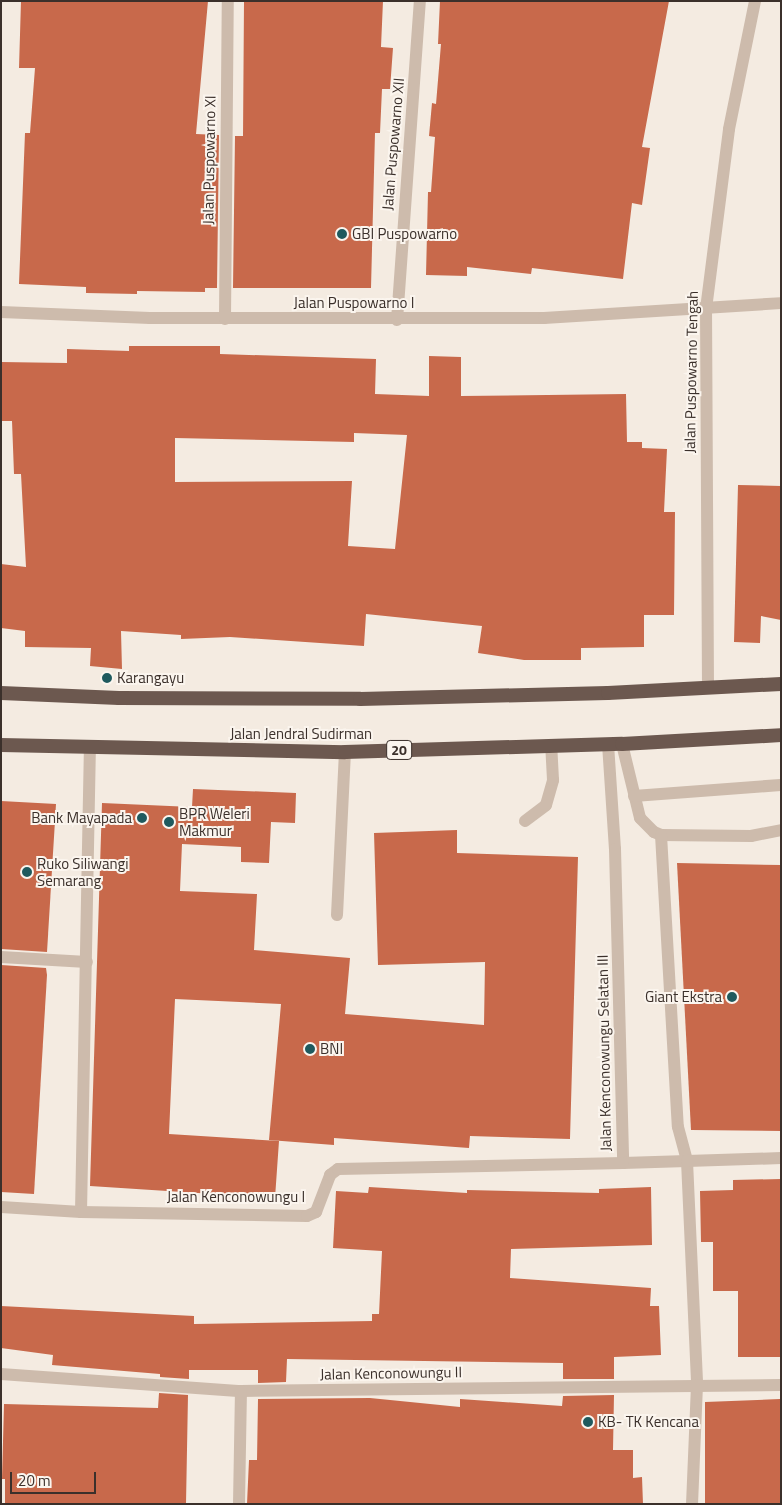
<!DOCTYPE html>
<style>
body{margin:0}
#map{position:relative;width:782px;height:1505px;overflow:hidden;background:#f4ebe1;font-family:"Titillium Web",sans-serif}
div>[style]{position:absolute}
.building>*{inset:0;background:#c8694b}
.service>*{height:12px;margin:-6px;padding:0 6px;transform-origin:6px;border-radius:6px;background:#cdbbac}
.minor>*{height:12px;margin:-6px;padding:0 6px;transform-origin:6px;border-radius:6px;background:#cdbbac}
.trunk>*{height:14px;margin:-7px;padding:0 7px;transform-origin:7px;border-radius:7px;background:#6c584f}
.dots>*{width:14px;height:14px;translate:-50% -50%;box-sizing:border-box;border:2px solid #fbf5ee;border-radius:50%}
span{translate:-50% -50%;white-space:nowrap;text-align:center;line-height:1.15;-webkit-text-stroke:4px #fbf5ee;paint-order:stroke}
.shield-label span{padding:1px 4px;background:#fbf5ee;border:1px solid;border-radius:4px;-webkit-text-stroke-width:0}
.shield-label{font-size:14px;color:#3b302b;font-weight:700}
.street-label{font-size:15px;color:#3b302b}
.poi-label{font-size:15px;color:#3b302b}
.left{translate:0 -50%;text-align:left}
.right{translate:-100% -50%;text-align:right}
.frame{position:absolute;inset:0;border:2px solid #3b302b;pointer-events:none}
.scale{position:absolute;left:10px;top:1472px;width:86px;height:22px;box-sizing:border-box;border:2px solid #3b302b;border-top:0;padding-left:6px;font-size:15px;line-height:18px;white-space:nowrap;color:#3b302b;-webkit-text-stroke:4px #fbf5ee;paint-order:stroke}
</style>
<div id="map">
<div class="building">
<div style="clip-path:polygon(21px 1px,208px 1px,196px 134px,219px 135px,217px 288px,205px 288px,205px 292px,137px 291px,137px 294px,86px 293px,86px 287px,19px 284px,25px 133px,30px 133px,35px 68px,19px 68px)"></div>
<div style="clip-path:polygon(244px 1px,383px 1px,381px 47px,393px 48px,390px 89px,382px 89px,380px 133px,375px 133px,371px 288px,233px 288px,235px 136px,243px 136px)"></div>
<div style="clip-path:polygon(440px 1px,669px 1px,642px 147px,650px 148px,642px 205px,632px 203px,623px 279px,532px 268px,531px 274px,467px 267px,467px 276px,426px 275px,428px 192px,431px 192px,435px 137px,429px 136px,432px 103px,436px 104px,441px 44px,438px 44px)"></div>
<div style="clip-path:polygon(evenodd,129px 346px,220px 346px,220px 354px,376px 359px,375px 394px,429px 396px,429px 356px,461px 357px,461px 396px,626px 394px,627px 442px,642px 442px,642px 448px,667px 449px,664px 512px,675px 512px,674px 615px,644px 615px,644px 647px,581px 648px,581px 660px,524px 660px,478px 653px,482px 626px,366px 614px,364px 646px,230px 637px,181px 639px,181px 635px,121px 631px,122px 669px,90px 666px,91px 648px,25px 647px,25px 631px,1px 628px,1px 564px,26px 567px,21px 474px,14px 474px,12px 421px,1px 421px,1px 362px,67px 363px,67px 349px,129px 351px,129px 346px,354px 433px,407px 435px,395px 549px,348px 546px,352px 481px,175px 482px,175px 438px,354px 442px,354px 433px)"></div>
<div style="clip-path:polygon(738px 485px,781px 486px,781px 620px,761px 616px,760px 643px,734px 642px)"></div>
<div style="clip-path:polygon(193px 789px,296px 793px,295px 823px,271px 822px,269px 863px,241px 862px,241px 847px,182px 844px,180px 891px,257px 894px,254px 950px,350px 958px,345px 1014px,484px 1025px,485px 962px,378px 965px,374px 833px,457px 830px,457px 853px,578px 857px,570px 1139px,470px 1136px,469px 1148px,334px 1138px,334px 1145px,269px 1140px,281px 1004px,175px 999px,169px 1134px,279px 1141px,275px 1198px,90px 1186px,102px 803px,192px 807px)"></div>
<div style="clip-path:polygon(1px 801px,56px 804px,47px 952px,1px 949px)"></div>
<div style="clip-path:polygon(677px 863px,781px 865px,781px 1131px,691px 1130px)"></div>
<div style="clip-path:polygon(1px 965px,46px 968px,47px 975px,34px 1194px,1px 1192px)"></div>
<div style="clip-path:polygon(781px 1179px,781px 1357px,738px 1357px,738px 1291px,713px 1291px,713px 1242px,701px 1242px,700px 1191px,733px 1190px,733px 1180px)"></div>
<div style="clip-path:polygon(369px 1187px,467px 1193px,467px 1190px,599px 1193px,599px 1189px,651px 1187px,652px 1245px,511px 1249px,510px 1278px,651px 1288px,650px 1306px,659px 1306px,661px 1355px,614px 1357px,614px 1379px,563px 1379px,563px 1363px,287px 1359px,286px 1382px,258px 1383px,258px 1370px,189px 1370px,189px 1379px,160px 1377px,160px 1374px,52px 1365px,53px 1355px,1px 1348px,1px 1306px,194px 1316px,194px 1324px,372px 1321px,372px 1314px,379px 1314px,382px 1251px,333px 1248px,336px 1191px,368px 1193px)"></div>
<div style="clip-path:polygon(159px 1393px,188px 1395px,186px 1504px,5px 1504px,5px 1479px,2px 1479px,4px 1404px,158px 1408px)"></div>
<div style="clip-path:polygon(614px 1395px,613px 1450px,633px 1450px,633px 1478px,642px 1477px,643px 1504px,247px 1504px,249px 1460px,257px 1460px,258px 1399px,370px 1398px,460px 1407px,460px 1399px,562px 1406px,563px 1396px)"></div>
<div style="clip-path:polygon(780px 1399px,781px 1504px,705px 1504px,705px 1402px)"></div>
</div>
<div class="service">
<div style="left:622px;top:744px;width:76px;rotate:76.3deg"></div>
<div style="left:640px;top:818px;width:20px;rotate:45deg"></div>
<div style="left:654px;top:832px;width:8px;rotate:23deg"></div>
<div style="left:661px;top:835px;width:90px;rotate:0.6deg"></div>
<div style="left:751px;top:836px;width:31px;rotate:-11deg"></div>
<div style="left:634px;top:796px;width:147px;rotate:-4.3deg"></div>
<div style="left:525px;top:821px;width:26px;rotate:-37deg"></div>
<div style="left:546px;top:805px;width:26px;rotate:-74deg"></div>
<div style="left:553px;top:780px;width:35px;rotate:-93deg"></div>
<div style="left:661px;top:835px;width:292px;rotate:86.7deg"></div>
<div style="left:678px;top:1127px;width:35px;rotate:75deg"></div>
<div style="left:337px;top:915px;width:163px;rotate:-87.2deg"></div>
<div style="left:1px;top:957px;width:86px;rotate:3.3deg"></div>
<div style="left:81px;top:1212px;width:464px;rotate:-88.9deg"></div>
</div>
<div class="minor">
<div style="left:1px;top:312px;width:149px;rotate:2.3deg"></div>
<div style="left:150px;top:318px;width:394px"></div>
<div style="left:544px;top:318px;width:237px;rotate:-3.6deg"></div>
<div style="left:225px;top:319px;width:318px;rotate:-89.5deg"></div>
<div style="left:397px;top:320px;width:320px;rotate:-85.9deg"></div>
<div style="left:708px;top:688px;width:379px;rotate:-90.3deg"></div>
<div style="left:706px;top:309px;width:181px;rotate:-82.7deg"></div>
<div style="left:729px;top:129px;width:131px;rotate:-78.5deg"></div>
<div style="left:608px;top:744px;width:105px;rotate:86.2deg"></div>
<div style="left:615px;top:849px;width:314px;rotate:88.5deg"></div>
<div style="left:623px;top:1163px;width:64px;rotate:-1.8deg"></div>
<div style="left:687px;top:1161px;width:224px;rotate:87.4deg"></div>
<div style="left:697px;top:1385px;width:119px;rotate:92.4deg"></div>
<div style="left:687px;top:1161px;width:94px;rotate:-1.8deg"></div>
<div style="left:1px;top:1207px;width:80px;rotate:3.6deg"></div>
<div style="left:81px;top:1212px;width:226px;rotate:1deg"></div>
<div style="left:307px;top:1216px;width:10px;rotate:-24deg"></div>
<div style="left:316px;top:1212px;width:40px;rotate:-69deg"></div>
<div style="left:330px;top:1175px;width:10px;rotate:-37deg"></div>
<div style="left:338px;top:1169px;width:285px;rotate:-1.2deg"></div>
<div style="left:1px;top:1374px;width:241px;rotate:4.1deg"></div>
<div style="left:241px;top:1391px;width:540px;rotate:-0.64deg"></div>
<div style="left:239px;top:1504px;width:113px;rotate:-89deg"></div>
</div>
<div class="trunk">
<div style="left:1px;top:693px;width:118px;rotate:2.4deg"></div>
<div style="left:119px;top:698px;width:241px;rotate:0.2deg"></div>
<div style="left:360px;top:699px;width:248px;rotate:-1.4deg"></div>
<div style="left:608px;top:693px;width:173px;rotate:-3deg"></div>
<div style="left:1px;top:745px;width:344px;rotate:1.2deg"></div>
<div style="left:345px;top:752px;width:277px;rotate:-1.7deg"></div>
<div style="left:622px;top:744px;width:159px;rotate:-3.2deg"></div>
</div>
<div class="dots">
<div style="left:342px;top:234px;background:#1f5a5e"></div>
<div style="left:107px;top:678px;background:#1f5a5e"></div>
<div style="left:142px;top:818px;background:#1f5a5e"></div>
<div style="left:169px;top:822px;background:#1f5a5e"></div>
<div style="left:27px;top:872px;background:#1f5a5e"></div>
<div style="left:732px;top:997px;background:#1f5a5e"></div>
<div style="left:310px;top:1049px;background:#1f5a5e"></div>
<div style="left:588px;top:1422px;background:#1f5a5e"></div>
</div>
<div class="shield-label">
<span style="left:399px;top:750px">20</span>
</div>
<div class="street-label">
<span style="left:393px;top:144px;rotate:-85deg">Jalan Puspowarno XII</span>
<span style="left:209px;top:160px;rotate:-89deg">Jalan Puspowarno XI</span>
<span style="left:354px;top:303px">Jalan Puspowarno I</span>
<span style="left:691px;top:372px;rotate:-89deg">Jalan Puspowarno Tengah</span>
<span style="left:301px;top:734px">Jalan Jendral Sudirman</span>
<span style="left:604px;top:1053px;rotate:-91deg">Jalan Kenconowungu Selatan III</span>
<span style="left:236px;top:1197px">Jalan Kenconowungu I</span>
<span style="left:391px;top:1373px;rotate:-1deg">Jalan Kenconowungu II</span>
</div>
<div class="poi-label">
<span class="left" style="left:352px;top:234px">GBI Puspowarno</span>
<span class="left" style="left:117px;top:678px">Karangayu</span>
<span class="left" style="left:179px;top:822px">BPR Weleri<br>Makmur</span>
<span class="right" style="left:132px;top:818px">Bank Mayapada</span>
<span class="left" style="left:37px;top:872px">Ruko Siliwangi<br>Semarang</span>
<span class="right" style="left:722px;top:997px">Giant Ekstra</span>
<span class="left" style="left:320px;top:1049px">BNI</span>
<span class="left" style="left:598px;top:1422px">KB- TK Kencana</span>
</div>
<div class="frame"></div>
<div class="scale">20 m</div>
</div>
